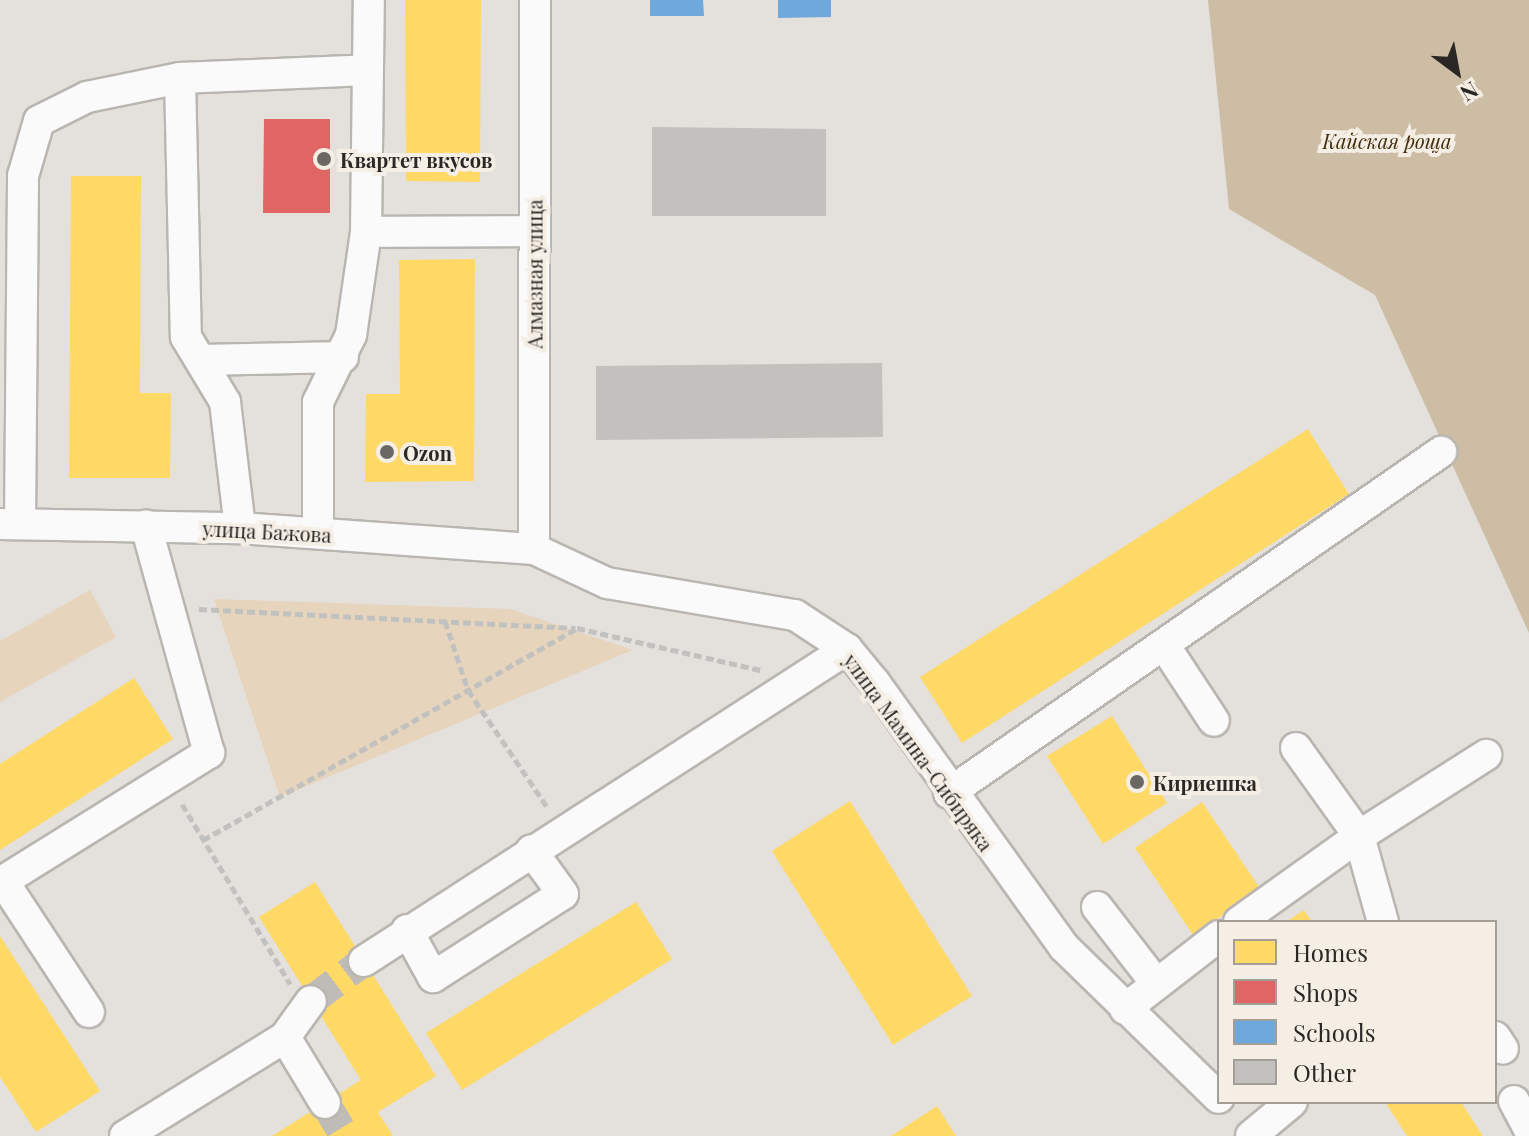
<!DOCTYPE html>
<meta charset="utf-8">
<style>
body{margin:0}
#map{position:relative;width:1529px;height:1136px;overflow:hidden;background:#e4e0dc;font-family:"Playfair Display",serif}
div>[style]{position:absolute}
.green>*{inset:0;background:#e6d4bd}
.forest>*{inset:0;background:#cdbda4}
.homes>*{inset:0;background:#ffd966}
.shops>*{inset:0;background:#e06666}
.schools>*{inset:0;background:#6fa8dc}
.building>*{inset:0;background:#c3c0bd}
.minor-tunnel>*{height:30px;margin-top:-15px;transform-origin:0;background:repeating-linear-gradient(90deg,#bfbbb7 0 30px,transparent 0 45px)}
.path>*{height:5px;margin-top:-2.5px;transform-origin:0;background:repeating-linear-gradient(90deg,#c1c1bf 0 8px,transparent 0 12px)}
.roads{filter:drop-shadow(2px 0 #b9b6b2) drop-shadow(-2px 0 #b9b6b2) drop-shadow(0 2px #b9b6b2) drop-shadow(0 -2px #b9b6b2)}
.minor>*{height:30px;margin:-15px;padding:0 15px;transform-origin:15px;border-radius:15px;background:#fbfafa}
.dots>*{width:22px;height:22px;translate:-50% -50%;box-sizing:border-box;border:4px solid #f5eee5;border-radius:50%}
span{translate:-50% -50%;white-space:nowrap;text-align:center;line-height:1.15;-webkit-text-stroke:8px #f5eee5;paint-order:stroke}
.park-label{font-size:20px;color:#412d0b;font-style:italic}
.poi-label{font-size:20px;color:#2a2724;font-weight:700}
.left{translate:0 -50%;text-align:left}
.street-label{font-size:20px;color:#2a2724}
.legend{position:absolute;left:1217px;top:920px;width:280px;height:184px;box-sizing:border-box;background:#f5eee5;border:2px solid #a49e98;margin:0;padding:10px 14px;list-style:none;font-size:24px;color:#2a2724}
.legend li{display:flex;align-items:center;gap:16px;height:40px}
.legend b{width:40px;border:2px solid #a49e98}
.north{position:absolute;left:1417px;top:32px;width:80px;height:80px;-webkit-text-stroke:6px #f5eee5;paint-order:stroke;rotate:148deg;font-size:22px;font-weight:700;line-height:32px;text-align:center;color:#2a2724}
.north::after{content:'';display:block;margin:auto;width:28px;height:36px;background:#2a2724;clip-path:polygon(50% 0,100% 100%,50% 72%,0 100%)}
</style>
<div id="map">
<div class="green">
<div style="clip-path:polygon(90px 590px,116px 637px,0 702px,0 641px)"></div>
<div style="clip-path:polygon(214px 599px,510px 609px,633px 650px,280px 797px)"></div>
</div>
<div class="forest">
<div style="clip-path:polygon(1208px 0,1529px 0,1529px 633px,1375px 295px,1229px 209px)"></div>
</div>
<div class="homes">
<div style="clip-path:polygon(405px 0,481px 0,480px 182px,406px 181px)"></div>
<div style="clip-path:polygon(71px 176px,141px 176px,140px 393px,171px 393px,170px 478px,69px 478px)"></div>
<div style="clip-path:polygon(475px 259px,474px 481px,365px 482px,366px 394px,400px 394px,399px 260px)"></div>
<div style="clip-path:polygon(1308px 429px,1349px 494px,962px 743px,920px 677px)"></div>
<div style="clip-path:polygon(134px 678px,173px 739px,0 850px,0 764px)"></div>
<div style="clip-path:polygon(1112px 716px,1167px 803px,1103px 844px,1047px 756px)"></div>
<div style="clip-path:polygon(850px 801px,972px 996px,893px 1045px,772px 851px)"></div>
<div style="clip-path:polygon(1202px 802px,1261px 890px,1193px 935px,1135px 848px)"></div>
<div style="clip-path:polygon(315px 882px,436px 1076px,378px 1112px,393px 1136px,272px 1136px,361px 1080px,259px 917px)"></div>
<div style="clip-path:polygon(636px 902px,672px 959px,462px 1090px,426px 1033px)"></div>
<div style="clip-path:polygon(1304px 910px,1312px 922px,1286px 922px)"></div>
<div style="clip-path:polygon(0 936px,100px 1091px,36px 1132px,0 1077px)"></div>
<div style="clip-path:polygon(1385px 1102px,1461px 1102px,1483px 1136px,1407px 1136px)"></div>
<div style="clip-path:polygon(937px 1106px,956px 1136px,891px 1136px)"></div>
</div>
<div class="shops">
<div style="clip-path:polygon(264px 119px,330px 119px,330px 213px,263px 213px)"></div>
</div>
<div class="schools">
<div style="clip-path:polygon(650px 0,703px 0,704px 16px,650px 16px)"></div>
<div style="clip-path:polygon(778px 0,831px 0,831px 17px,778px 18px)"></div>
</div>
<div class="building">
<div style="clip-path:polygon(652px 127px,826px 129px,826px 216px,652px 216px)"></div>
<div style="clip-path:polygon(882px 363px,883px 437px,596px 440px,596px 366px)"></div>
</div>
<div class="minor-tunnel">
<div style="left:311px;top:1001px;width:66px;rotate:-37deg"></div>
<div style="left:325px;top:1103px;width:39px;rotate:59deg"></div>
</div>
<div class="path">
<div style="left:199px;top:609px;width:377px;rotate:2.9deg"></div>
<div style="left:445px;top:621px;width:73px;rotate:71.6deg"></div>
<div style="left:468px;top:690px;width:143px;rotate:55.9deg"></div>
<div style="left:182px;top:804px;width:210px;rotate:59deg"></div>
<div style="left:203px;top:840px;width:430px;rotate:-29.5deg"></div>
<div style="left:577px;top:628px;width:189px;rotate:12.9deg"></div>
</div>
<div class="roads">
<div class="minor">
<div style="left:180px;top:78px;width:259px;rotate:88.7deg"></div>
<div style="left:186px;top:337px;width:76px;rotate:59deg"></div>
<div style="left:225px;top:402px;width:127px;rotate:83.2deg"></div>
<div style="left:366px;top:232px;width:169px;rotate:-0.3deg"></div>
<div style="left:202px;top:360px;width:141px;rotate:-1.2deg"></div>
<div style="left:0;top:524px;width:240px;rotate:1deg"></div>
<div style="left:240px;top:528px;width:295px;rotate:4.1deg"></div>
<div style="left:534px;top:549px;width:81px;rotate:25deg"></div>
<div style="left:607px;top:583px;width:191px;rotate:9.7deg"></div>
<div style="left:795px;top:615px;width:62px;rotate:33.2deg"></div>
<div style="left:847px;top:649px;width:44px;rotate:50.5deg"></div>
<div style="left:875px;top:683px;width:325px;rotate:54.4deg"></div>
<div style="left:1064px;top:947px;width:216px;rotate:44.3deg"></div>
<div style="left:20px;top:524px;width:348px;rotate:-89.5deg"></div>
<div style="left:23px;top:176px;width:57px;rotate:-73.8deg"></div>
<div style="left:39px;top:121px;width:54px;rotate:-26.6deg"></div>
<div style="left:87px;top:97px;width:95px;rotate:-11.5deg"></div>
<div style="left:180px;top:78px;width:188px;rotate:-2.4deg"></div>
<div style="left:318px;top:533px;width:131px;rotate:-90deg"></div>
<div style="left:318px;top:402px;width:75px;rotate:-63.8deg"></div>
<div style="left:351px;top:335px;width:104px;rotate:-81.7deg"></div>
<div style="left:366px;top:232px;width:232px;rotate:-89.3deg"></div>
<div style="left:534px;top:549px;width:549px;rotate:-89.9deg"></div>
<div style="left:1166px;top:648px;width:87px;rotate:56.7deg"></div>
<div style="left:1296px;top:748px;width:108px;rotate:54.4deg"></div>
<div style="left:1359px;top:836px;width:151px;rotate:-32.5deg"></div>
<div style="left:949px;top:793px;width:599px;rotate:-34.73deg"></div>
<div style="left:1097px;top:907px;width:95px;rotate:52.3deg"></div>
<div style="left:1239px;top:922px;width:148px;rotate:-35.6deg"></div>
<div style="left:1359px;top:836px;width:89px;rotate:74.4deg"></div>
<div style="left:407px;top:930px;width:54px;rotate:61deg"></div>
<div style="left:433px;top:977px;width:154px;rotate:-32.6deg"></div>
<div style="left:563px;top:894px;width:54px;rotate:-126deg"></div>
<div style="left:364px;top:961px;width:575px;rotate:-32.86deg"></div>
<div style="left:1125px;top:1009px;width:119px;rotate:-37.8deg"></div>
<div style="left:89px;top:1012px;width:157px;rotate:-123.3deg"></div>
<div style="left:3px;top:881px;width:243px;rotate:-31.9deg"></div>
<div style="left:209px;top:753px;width:236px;rotate:-105.5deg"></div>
<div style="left:285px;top:1037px;width:77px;rotate:58.8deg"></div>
<div style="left:1495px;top:1037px;width:14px;rotate:56deg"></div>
<div style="left:1514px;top:1101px;width:32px;rotate:62deg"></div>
<div style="left:125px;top:1136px;width:188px;rotate:-31.7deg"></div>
<div style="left:285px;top:1037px;width:44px;rotate:-54.2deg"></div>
<div style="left:1251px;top:1136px;width:53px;rotate:-39.7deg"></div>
</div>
</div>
<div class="dots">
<div style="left:324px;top:159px;background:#6b6864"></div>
<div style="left:387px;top:452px;background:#6b6864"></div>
<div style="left:1137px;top:782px;background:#6b6864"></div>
</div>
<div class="park-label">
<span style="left:1387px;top:140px">Кайская роща</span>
</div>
<div class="poi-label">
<span class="left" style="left:340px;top:159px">Квартет вкусов</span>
<span class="left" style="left:403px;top:452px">Ozon</span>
<span class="left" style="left:1153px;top:782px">Кириешка</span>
</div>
<div class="street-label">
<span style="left:534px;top:274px;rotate:-90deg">Алмазная улица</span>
<span style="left:267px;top:531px;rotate:3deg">улица Бажова</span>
<span style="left:919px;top:752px;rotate:54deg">улица Мамина-Сибиряка</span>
</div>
<ul class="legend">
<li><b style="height:22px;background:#ffd966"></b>Homes</li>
<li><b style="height:22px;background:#e06666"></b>Shops</li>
<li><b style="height:22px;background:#6fa8dc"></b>Schools</li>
<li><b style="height:22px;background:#c3c0bd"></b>Other</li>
</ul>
<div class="north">N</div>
</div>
